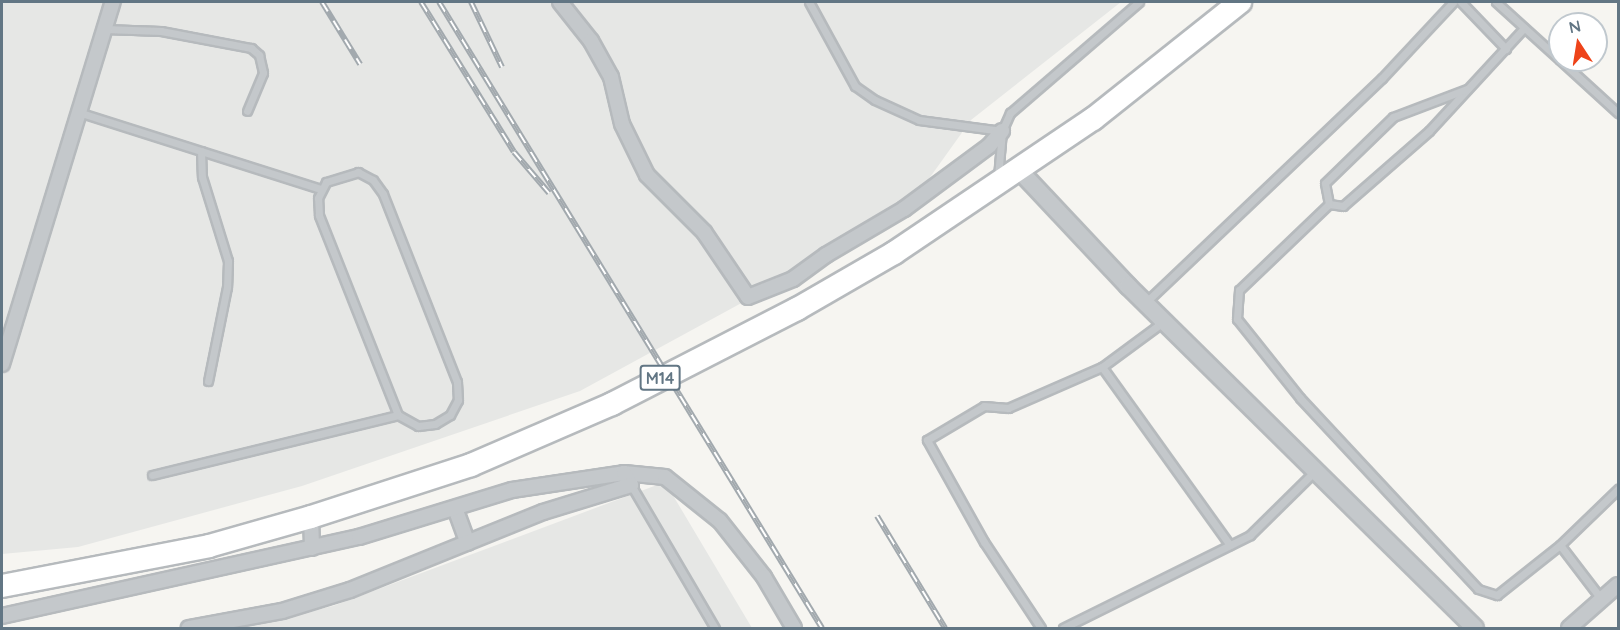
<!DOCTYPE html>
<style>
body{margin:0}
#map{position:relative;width:1620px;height:630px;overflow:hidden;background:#f6f5f1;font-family:Quicksand,sans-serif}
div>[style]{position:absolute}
.built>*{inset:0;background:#e6e7e5}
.roads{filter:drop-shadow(2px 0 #b6babd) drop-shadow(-2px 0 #b6babd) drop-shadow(0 2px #b6babd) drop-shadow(0 -2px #b6babd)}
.service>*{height:7px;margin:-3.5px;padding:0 3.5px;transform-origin:3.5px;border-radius:3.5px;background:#c4c8cb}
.minor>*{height:14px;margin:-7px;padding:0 7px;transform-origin:7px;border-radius:7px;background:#c4c8cb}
.tertiary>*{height:16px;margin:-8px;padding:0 8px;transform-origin:8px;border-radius:8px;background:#c4c8cb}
.trunk>*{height:22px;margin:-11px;padding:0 11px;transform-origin:11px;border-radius:11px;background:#fff}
.rail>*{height:6px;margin-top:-3px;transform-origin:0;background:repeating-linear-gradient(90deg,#fff 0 11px,#a2a9ae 0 22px);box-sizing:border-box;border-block:2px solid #a2a9ae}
span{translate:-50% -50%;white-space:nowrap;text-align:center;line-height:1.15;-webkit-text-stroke:6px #fff;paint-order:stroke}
.shield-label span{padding:2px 4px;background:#fff;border:2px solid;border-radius:4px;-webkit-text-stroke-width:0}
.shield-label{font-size:16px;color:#627684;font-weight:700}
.frame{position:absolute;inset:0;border:3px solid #627684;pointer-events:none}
.north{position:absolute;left:1548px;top:12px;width:60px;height:60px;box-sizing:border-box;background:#fff;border:2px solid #c0c8ce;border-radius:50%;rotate:348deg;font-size:16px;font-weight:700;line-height:24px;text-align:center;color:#627684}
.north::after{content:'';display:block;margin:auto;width:21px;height:27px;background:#ee4319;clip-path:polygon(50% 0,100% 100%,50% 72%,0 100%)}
</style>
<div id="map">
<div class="built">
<div style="clip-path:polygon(2px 2px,1121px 2px,971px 120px,903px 215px,580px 391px,302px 486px,78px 547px,2px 554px)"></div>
<div style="clip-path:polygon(665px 482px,752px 628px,240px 628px,333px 606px)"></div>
</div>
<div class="roads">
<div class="service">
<div style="left:809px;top:2px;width:96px;rotate:61.3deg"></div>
<div style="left:855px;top:86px;width:24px;rotate:35deg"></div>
<div style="left:875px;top:100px;width:48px;rotate:24.4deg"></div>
<div style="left:919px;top:120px;width:84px;rotate:7.5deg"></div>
<div style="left:1461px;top:2px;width:65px;rotate:46.2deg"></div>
<div style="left:1496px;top:2px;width:86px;rotate:42.2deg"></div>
<div style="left:1524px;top:28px;width:140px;rotate:132.7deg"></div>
<div style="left:1429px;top:131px;width:114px;rotate:138.9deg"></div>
<div style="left:1343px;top:206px;width:14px;rotate:-172deg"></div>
<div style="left:1329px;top:204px;width:124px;rotate:136.3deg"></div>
<div style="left:1239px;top:290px;width:29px;rotate:94deg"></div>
<div style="left:1237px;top:319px;width:101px;rotate:51.4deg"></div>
<div style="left:1300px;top:398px;width:261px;rotate:47deg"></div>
<div style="left:1478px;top:589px;width:20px;rotate:18deg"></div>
<div style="left:1497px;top:595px;width:80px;rotate:-38.4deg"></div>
<div style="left:104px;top:29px;width:57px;rotate:2deg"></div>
<div style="left:161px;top:31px;width:92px;rotate:10.7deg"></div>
<div style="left:251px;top:48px;width:11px;rotate:41deg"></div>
<div style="left:259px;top:55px;width:18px;rotate:77deg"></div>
<div style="left:263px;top:73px;width:41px;rotate:112.8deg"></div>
<div style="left:1560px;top:60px;width:79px;rotate:42.4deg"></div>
<div style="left:78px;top:112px;width:255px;rotate:17.6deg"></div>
<div style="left:201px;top:151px;width:26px;rotate:88deg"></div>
<div style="left:202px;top:177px;width:88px;rotate:72.8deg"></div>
<div style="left:228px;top:261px;width:26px;rotate:92deg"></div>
<div style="left:227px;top:287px;width:96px;rotate:101.4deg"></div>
<div style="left:358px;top:172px;width:17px;rotate:28deg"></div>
<div style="left:373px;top:180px;width:17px;rotate:54deg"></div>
<div style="left:383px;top:194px;width:202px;rotate:68.5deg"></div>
<div style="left:457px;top:382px;width:18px;rotate:87deg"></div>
<div style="left:458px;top:400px;width:17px;rotate:118deg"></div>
<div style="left:450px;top:415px;width:17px;rotate:149deg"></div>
<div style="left:435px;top:424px;width:17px;rotate:173deg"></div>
<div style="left:418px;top:426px;width:23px;rotate:-151deg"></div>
<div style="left:398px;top:415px;width:215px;rotate:-111.6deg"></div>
<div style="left:319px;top:215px;width:17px;rotate:-93deg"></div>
<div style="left:318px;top:198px;width:18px;rotate:-63deg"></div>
<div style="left:326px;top:182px;width:34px;rotate:-17deg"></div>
<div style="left:998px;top:177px;width:46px;rotate:-85deg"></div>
<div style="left:1002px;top:131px;width:20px;rotate:-66deg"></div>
<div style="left:1010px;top:113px;width:170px;rotate:-40.7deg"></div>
<div style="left:1329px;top:204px;width:21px;rotate:-101deg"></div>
<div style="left:1325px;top:183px;width:95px;rotate:-44.1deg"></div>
<div style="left:1393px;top:117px;width:79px;rotate:-20.7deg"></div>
<div style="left:1145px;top:303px;width:327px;rotate:-43.5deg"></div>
<div style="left:1382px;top:78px;width:104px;rotate:-46.9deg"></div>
<div style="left:1102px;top:367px;width:219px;rotate:54.3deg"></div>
<div style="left:152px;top:475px;width:253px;rotate:-13.7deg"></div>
<div style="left:631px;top:485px;width:166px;rotate:59.6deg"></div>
<div style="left:1602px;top:600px;width:69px;rotate:-127.4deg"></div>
<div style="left:1560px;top:545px;width:81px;rotate:-44deg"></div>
<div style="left:1041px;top:628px;width:103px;rotate:-123.5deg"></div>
<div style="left:984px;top:542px;width:117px;rotate:-119.2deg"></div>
<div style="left:927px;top:440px;width:66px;rotate:-30.8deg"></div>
<div style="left:984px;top:406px;width:24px;rotate:5deg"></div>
<div style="left:1008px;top:408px;width:103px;rotate:-23.6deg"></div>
<div style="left:1102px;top:367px;width:76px;rotate:-36.4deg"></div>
<div style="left:1063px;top:628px;width:209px;rotate:-26.4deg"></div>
<div style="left:1250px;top:535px;width:91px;rotate:-44.6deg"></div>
</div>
<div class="minor">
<div style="left:560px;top:2px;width:50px;rotate:51.5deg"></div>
<div style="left:591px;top:41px;width:41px;rotate:60.9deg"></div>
<div style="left:611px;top:77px;width:48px;rotate:76.8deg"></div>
<div style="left:622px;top:124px;width:57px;rotate:63.9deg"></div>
<div style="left:647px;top:175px;width:81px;rotate:45deg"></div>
<div style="left:704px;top:232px;width:78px;rotate:55.9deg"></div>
<div style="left:748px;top:297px;width:48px;rotate:-21.8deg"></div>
<div style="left:793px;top:279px;width:41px;rotate:-36deg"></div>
<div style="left:826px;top:255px;width:91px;rotate:-30.5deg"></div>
<div style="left:904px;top:209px;width:106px;rotate:-36.5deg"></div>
<div style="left:989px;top:146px;width:20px;rotate:-49deg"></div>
<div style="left:2px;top:364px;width:379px;rotate:-73deg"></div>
<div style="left:624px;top:473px;width:41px;rotate:5.6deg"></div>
<div style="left:665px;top:477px;width:70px;rotate:38.7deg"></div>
<div style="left:720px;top:521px;width:71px;rotate:51.8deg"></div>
<div style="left:764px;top:577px;width:59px;rotate:59.5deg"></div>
<div style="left:455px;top:508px;width:37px;rotate:70deg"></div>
<div style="left:311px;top:517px;width:31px;rotate:88deg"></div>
<div style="left:2px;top:616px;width:366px;rotate:-12.5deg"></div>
<div style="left:359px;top:537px;width:160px;rotate:-17.1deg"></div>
<div style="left:512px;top:490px;width:113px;rotate:-8.6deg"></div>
<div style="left:624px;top:473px;width:14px;rotate:60deg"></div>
<div style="left:631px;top:485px;width:92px;rotate:162.9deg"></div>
<div style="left:543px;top:512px;width:208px;rotate:158deg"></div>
<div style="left:350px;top:590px;width:71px;rotate:162.8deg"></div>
<div style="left:282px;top:611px;width:95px;rotate:169.6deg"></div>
<div style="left:1569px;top:628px;width:65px;rotate:-41.3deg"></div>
</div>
<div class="tertiary">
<div style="left:1020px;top:171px;width:158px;rotate:46.8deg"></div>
<div style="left:1128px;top:286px;width:487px;rotate:44.6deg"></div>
</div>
<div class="trunk">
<div style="left:2px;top:586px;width:211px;rotate:-10.9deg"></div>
<div style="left:209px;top:546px;width:106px;rotate:-15.9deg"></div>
<div style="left:311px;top:517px;width:168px;rotate:-18deg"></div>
<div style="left:471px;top:465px;width:154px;rotate:-23.4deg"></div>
<div style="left:612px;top:404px;width:208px;rotate:-27.2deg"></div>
<div style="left:797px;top:309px;width:112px;rotate:-30deg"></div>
<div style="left:894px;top:253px;width:240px;rotate:-34deg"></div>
<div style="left:1093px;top:119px;width:188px;rotate:-38.5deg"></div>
</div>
</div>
<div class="rail">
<div style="left:322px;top:2px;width:73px;rotate:58.5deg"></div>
<div style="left:421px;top:2px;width:176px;rotate:58.2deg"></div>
<div style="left:514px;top:152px;width:54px;rotate:49.5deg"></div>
<div style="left:439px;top:2px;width:734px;rotate:58.54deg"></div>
<div style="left:471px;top:2px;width:72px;rotate:64.5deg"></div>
<div style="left:877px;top:516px;width:131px;rotate:58.7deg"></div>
</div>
<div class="shield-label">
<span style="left:660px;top:378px">M14</span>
</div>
<div class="frame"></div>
<div class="north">N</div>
</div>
